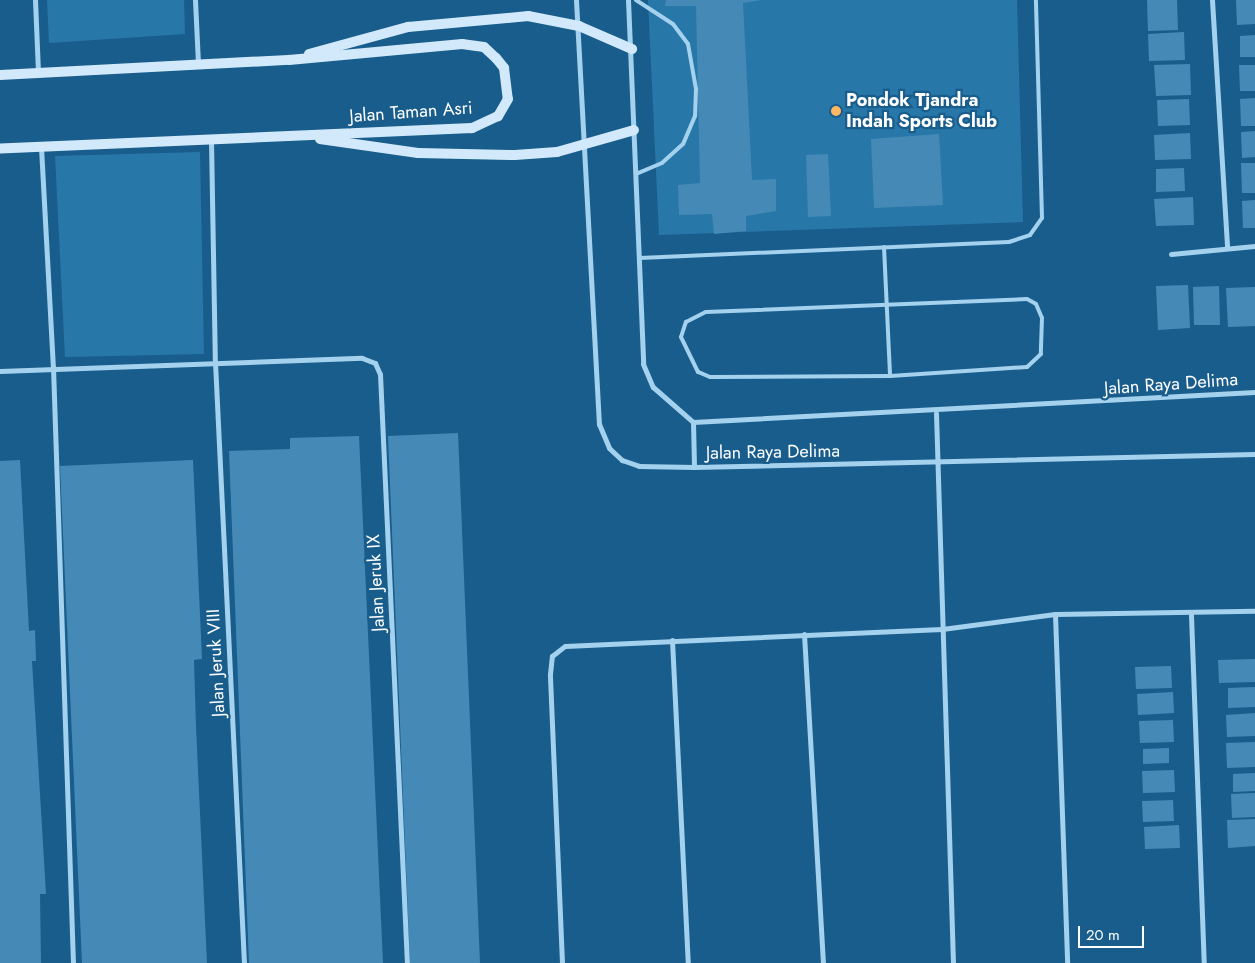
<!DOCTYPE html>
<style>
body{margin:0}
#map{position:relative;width:1255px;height:963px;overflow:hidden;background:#195d8c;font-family:Jost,sans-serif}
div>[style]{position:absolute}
.green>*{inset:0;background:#2877a9}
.building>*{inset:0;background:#458ab7}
.service>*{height:4px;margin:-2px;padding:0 2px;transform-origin:2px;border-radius:2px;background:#a4d1ee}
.minor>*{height:5px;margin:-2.5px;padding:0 2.5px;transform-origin:2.5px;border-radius:2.5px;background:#a4d1ee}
.secondary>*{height:10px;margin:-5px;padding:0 5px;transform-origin:5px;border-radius:5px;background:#d1e9fa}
.dots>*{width:14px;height:14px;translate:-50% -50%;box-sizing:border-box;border:2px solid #195d8c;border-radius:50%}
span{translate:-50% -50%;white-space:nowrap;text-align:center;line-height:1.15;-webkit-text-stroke:4.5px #195d8c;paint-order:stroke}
.poi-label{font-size:18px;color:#fff;font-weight:700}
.left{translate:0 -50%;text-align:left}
.street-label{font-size:18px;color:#fff}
.scale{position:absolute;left:1078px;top:926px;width:66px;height:22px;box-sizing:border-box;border:2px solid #fff;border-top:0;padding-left:6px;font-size:15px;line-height:18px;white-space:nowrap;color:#fff;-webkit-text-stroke:4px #195d8c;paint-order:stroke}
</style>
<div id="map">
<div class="green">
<div style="clip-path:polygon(47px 0,184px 0,185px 34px,49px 43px)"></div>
<div style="clip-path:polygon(648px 0,1017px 0,1023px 222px,659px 235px)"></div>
<div style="clip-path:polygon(200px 152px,204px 354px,65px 357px,55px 156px)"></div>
</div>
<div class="building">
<div style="clip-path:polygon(666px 0,761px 0,743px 3px,752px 180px,776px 179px,776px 211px,746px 216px,746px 231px,714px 234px,712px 214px,679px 215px,678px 185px,700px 183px,696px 6px,665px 6px)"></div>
<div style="clip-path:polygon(1147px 0,1177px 0,1178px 30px,1148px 31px)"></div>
<div style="clip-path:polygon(1236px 0,1255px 0,1255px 24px,1237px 25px)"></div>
<div style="clip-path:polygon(1184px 32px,1185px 60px,1149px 61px,1148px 34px)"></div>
<div style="clip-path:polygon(1255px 35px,1255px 57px,1240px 57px,1240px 36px)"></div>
<div style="clip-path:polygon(1190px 64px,1191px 95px,1156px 96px,1154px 65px)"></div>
<div style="clip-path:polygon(1239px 65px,1255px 65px,1255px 91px,1240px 91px)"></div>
<div style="clip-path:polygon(1255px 98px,1255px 126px,1241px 126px,1240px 99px)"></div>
<div style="clip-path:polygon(1189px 99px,1190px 125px,1158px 126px,1157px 100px)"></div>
<div style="clip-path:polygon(1255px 131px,1255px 157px,1242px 158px,1241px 132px)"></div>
<div style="clip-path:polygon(1190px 133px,1191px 159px,1155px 160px,1154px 135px)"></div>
<div style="clip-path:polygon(939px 134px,943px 205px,874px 208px,871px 139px)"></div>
<div style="clip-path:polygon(828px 154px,831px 216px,808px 217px,806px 155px)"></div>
<div style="clip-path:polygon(1241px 163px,1255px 163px,1255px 193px,1242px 193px)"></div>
<div style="clip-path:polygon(1184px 168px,1185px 191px,1156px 192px,1156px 169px)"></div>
<div style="clip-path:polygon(1193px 197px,1194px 225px,1156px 226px,1154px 199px)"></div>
<div style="clip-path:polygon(1255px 200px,1255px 228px,1243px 228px,1242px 201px)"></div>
<div style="clip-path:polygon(1188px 285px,1190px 328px,1158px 330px,1156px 286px)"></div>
<div style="clip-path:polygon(1219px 286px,1220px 325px,1194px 325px,1193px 287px)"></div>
<div style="clip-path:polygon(1255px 287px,1255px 326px,1228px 327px,1226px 288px)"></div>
<div style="clip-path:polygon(458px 433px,480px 963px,410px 963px,388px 436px)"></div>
<div style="clip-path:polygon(359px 436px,383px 963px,249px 963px,229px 451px,290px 449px,290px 438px)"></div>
<div style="clip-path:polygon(20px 460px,29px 631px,35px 630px,36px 661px,32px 661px,46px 894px,40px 894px,41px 963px,0 963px,0 461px)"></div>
<div style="clip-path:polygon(193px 460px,202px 659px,194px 660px,196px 727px,207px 963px,82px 963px,60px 466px)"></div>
<div style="clip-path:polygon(1255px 659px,1255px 682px,1219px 683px,1218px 660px)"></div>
<div style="clip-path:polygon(1171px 666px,1172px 688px,1136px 689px,1135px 667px)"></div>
<div style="clip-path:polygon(1255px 687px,1255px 707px,1228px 708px,1228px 688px)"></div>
<div style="clip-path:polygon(1173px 692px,1174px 713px,1138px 715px,1137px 694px)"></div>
<div style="clip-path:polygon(1255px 713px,1255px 736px,1227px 737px,1226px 715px)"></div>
<div style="clip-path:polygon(1173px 720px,1174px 742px,1140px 743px,1139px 721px)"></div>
<div style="clip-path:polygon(1255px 742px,1255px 767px,1227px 768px,1226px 743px)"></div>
<div style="clip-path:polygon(1169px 748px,1169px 763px,1143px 764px,1143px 749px)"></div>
<div style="clip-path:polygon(1174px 770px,1175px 792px,1143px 793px,1142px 771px)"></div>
<div style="clip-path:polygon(1255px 773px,1255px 791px,1233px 792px,1233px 774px)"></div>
<div style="clip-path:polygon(1255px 793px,1255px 817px,1232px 818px,1231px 794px)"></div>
<div style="clip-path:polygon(1173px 800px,1174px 821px,1143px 822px,1142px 801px)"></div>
<div style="clip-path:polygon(1255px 819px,1255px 846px,1228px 848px,1227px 820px)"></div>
<div style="clip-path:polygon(1179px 825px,1180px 848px,1145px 849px,1144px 827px)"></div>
</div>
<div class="service">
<div style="left:636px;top:0;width:44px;rotate:33deg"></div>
<div style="left:673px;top:24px;width:25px;rotate:53deg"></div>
<div style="left:688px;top:44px;width:46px;rotate:79.9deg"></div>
<div style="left:696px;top:89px;width:27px;rotate:92deg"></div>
<div style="left:695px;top:116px;width:30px;rotate:113deg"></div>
<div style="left:683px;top:144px;width:28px;rotate:138deg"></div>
<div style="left:662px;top:163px;width:28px;rotate:157deg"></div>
<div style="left:884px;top:247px;width:129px;rotate:87.3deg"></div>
<div style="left:640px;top:258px;width:369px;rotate:-2.5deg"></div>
<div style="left:1009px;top:242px;width:22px;rotate:-18deg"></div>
<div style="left:1030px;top:235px;width:21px;rotate:-55deg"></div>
<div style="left:1042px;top:218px;width:218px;rotate:-91.6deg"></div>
<div style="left:1027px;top:299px;width:10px;rotate:29deg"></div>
<div style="left:1036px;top:304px;width:15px;rotate:67deg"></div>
<div style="left:1042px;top:318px;width:36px;rotate:92deg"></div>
<div style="left:1041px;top:354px;width:19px;rotate:137deg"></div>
<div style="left:1027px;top:367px;width:137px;rotate:176.2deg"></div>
<div style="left:890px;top:376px;width:180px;rotate:179.7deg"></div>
<div style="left:710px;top:377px;width:13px;rotate:-157deg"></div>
<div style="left:698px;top:372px;width:39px;rotate:-116deg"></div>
<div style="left:681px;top:337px;width:16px;rotate:-72deg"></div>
<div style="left:686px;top:322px;width:22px;rotate:-27deg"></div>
<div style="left:706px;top:312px;width:321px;rotate:-2.3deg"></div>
</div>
<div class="minor">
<div style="left:35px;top:0;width:73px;rotate:87.6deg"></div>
<div style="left:195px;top:0;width:64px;rotate:87.3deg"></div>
<div style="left:576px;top:0;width:425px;rotate:86.9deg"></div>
<div style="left:599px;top:424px;width:26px;rotate:67deg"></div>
<div style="left:609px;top:448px;width:18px;rotate:43deg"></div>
<div style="left:622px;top:460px;width:18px;rotate:19deg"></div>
<div style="left:639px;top:466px;width:55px;rotate:1deg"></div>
<div style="left:694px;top:467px;width:561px;rotate:-1.33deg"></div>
<div style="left:628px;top:0;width:364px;rotate:87.6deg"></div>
<div style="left:643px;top:364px;width:25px;rotate:67deg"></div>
<div style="left:653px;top:387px;width:53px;rotate:41.2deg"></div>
<div style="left:693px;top:422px;width:563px;rotate:-3.06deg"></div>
<div style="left:1212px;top:0;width:248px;rotate:86.5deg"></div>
<div style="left:211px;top:140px;width:222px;rotate:89deg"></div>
<div style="left:215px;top:362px;width:602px;rotate:87.24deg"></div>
<div style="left:41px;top:147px;width:220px;rotate:86.9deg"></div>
<div style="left:53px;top:367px;width:596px;rotate:88.08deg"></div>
<div style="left:1171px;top:254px;width:84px;rotate:-5.4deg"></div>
<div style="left:0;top:371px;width:362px;rotate:-2.1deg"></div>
<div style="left:362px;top:358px;width:14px;rotate:21deg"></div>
<div style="left:375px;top:363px;width:12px;rotate:66deg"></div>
<div style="left:380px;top:374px;width:590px;rotate:87.38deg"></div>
<div style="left:936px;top:413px;width:550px;rotate:88.23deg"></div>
<div style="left:693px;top:422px;width:45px;rotate:88.7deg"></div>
<div style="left:1055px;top:614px;width:349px;rotate:88deg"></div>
<div style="left:1191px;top:615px;width:348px;rotate:87.9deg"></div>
<div style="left:804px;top:634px;width:330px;rotate:86.7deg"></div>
<div style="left:672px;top:640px;width:323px;rotate:87.2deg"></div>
<div style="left:562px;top:963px;width:289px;rotate:-92.4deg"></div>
<div style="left:550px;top:674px;width:18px;rotate:-84deg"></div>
<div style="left:552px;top:656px;width:16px;rotate:-38deg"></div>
<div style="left:565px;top:646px;width:377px;rotate:-2.6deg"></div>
<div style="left:942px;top:629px;width:114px;rotate:-7.6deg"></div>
<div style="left:1055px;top:614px;width:200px;rotate:-0.9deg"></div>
</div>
<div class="secondary">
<div style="left:309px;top:54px;width:103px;rotate:-15.3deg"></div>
<div style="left:408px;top:27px;width:121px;rotate:-5.2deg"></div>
<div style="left:528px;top:16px;width:52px;rotate:11.1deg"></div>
<div style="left:579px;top:26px;width:58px;rotate:23.5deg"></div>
<div style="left:0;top:75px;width:289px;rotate:-3deg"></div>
<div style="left:289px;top:60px;width:174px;rotate:-5.3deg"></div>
<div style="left:462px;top:44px;width:22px;rotate:8deg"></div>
<div style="left:484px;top:47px;width:16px;rotate:43deg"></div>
<div style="left:496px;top:58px;width:13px;rotate:51deg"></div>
<div style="left:504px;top:68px;width:31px;rotate:83deg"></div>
<div style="left:508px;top:99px;width:20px;rotate:120deg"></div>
<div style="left:498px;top:116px;width:29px;rotate:155deg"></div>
<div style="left:472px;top:128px;width:472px;rotate:177.5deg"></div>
<div style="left:320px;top:139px;width:99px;rotate:8.1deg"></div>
<div style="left:418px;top:153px;width:97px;rotate:1.2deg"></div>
<div style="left:515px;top:155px;width:42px;rotate:-4.1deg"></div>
<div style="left:557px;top:152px;width:80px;rotate:-15.9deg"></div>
</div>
<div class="dots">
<div style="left:836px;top:111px;background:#ffb861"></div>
</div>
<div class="poi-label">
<span class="left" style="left:846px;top:111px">Pondok Tjandra<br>Indah Sports Club</span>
</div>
<div class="street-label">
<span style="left:411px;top:112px;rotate:-4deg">Jalan Taman Asri</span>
<span style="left:1171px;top:384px;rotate:-4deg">Jalan Raya Delima</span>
<span style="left:773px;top:452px;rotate:-1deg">Jalan Raya Delima</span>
<span style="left:376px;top:583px;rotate:-93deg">Jalan Jeruk IX</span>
<span style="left:216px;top:663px;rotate:-93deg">Jalan Jeruk VIII</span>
</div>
<div class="scale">20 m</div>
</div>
